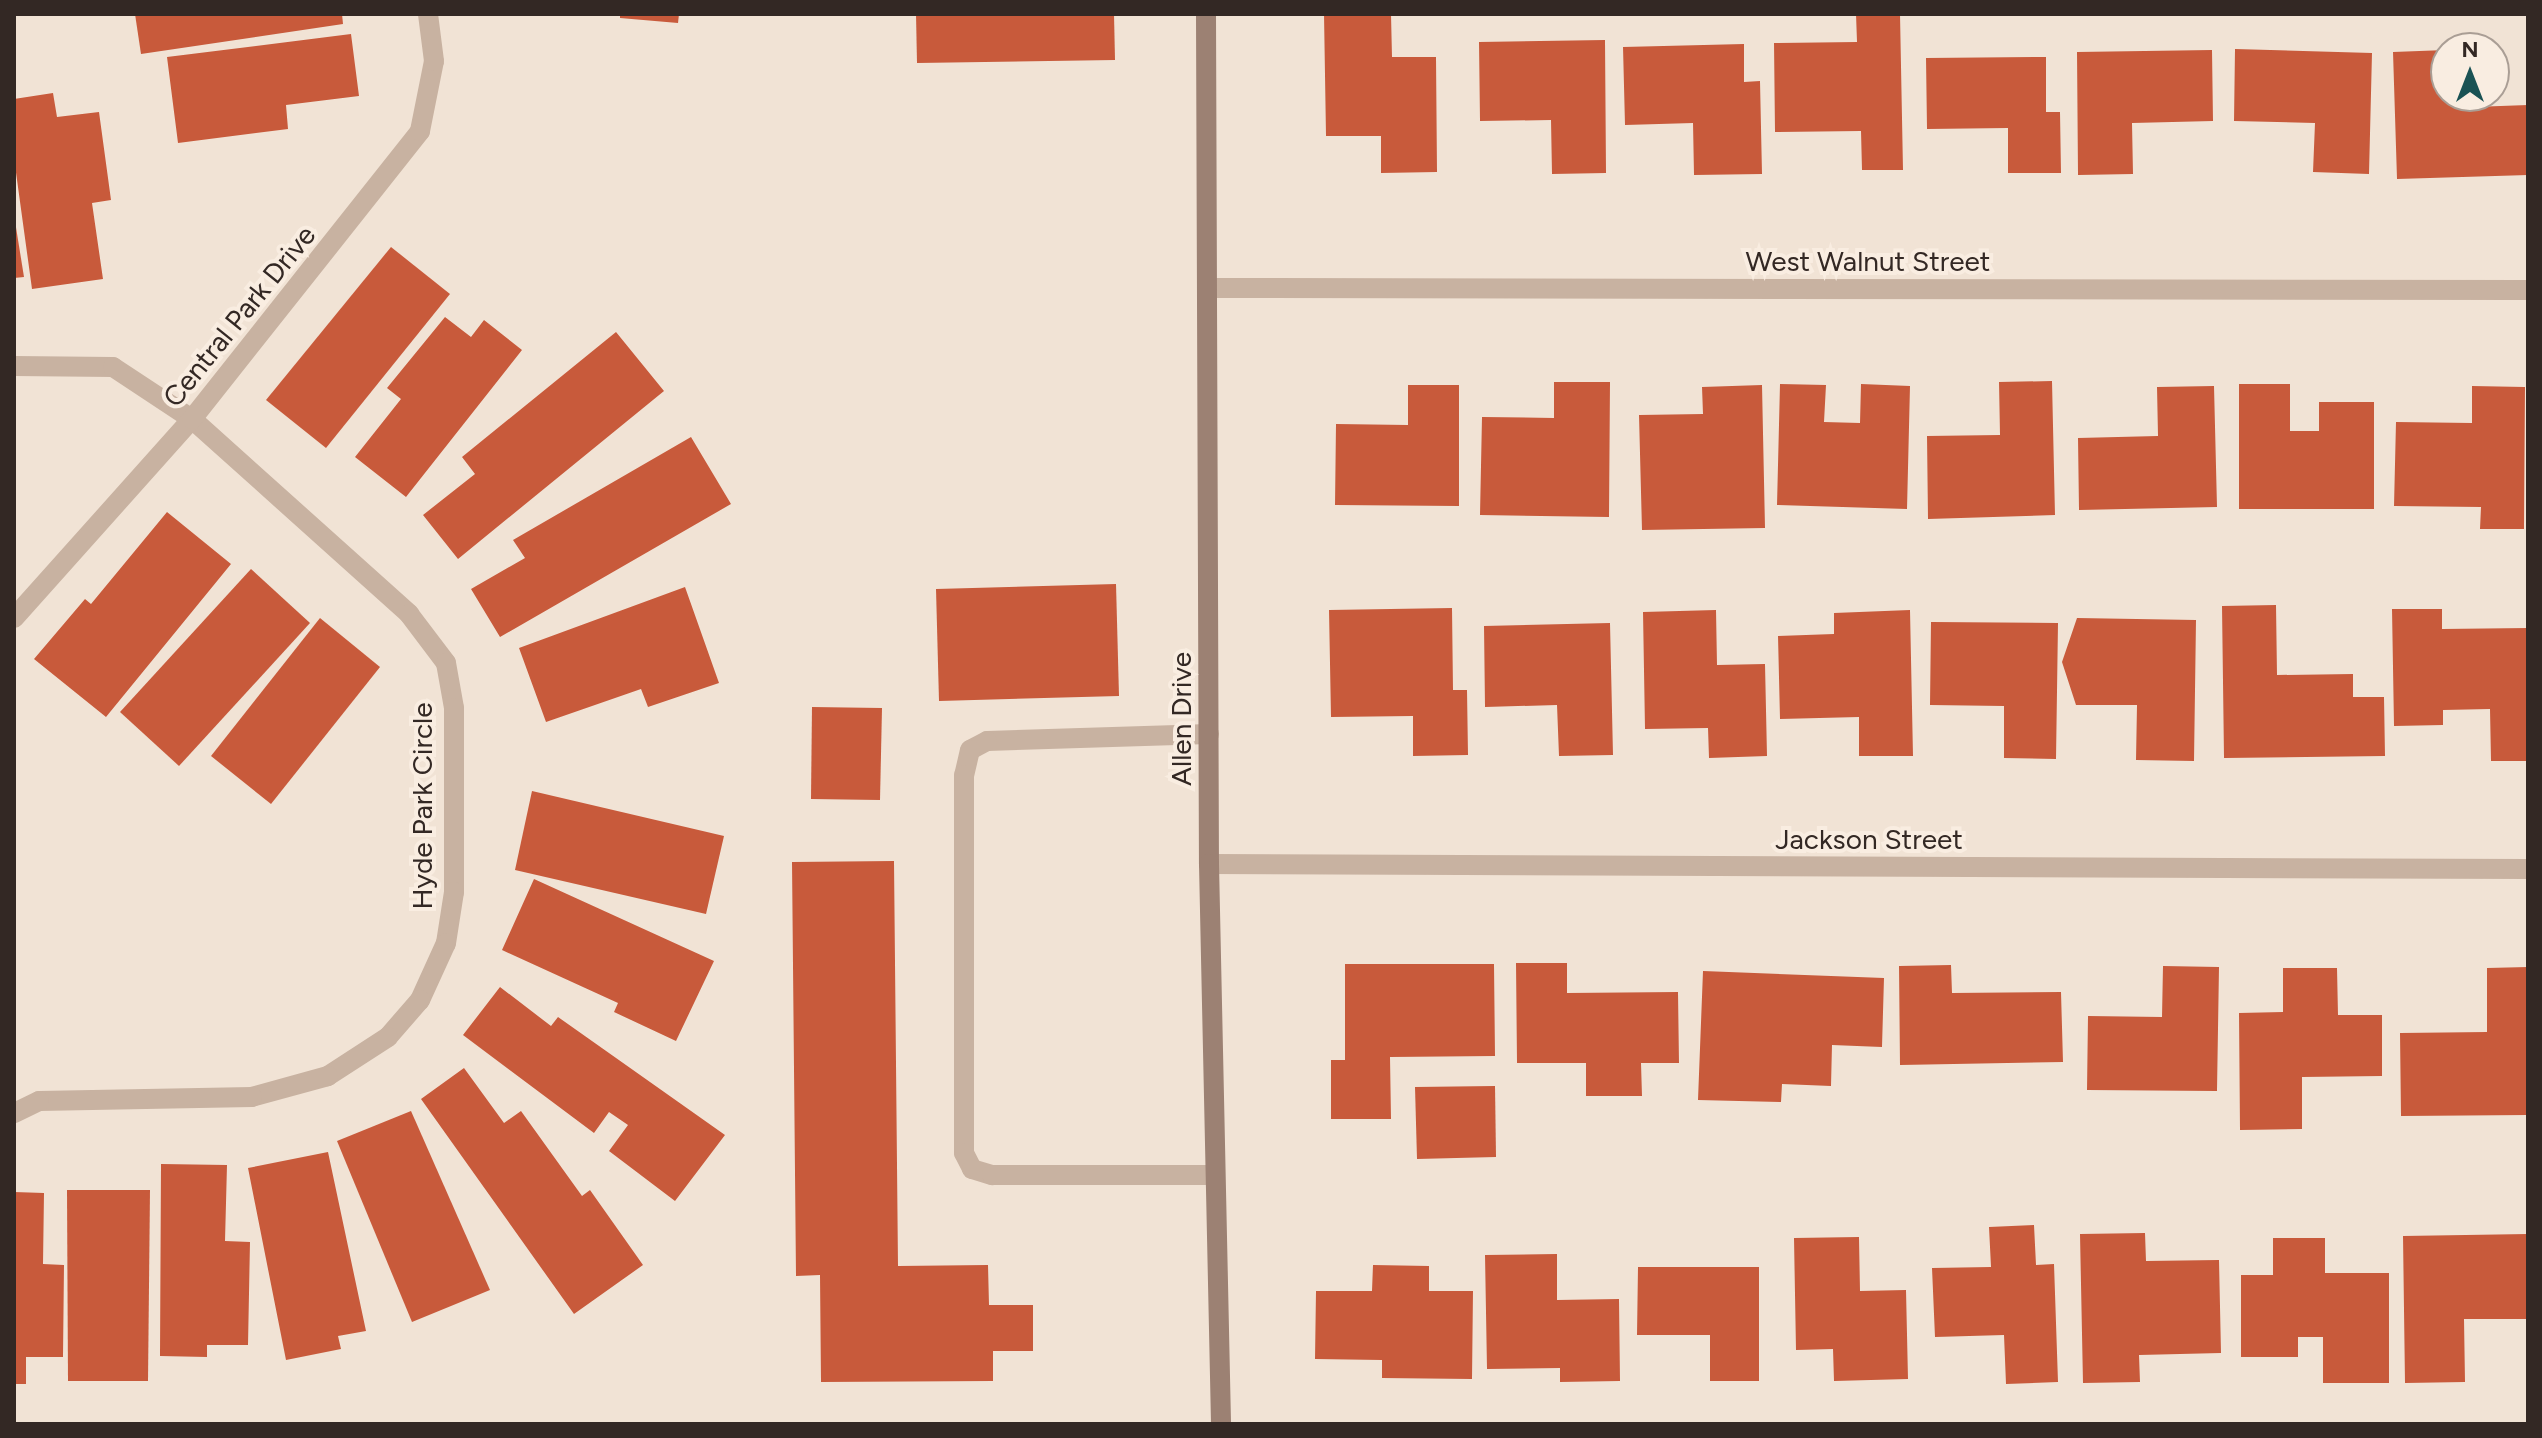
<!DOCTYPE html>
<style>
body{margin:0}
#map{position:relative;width:2542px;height:1438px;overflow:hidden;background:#f1e3d5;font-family:Figtree,sans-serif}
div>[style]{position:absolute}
.building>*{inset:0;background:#c85a3b}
.lane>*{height:20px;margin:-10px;padding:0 10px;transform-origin:10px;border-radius:10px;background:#c8b2a1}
.street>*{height:20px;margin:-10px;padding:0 10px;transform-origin:10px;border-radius:10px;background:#c8b2a1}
.secondary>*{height:20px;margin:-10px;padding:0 10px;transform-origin:10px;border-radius:10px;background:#9c8173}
span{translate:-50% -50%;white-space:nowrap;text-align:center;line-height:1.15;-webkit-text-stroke:8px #f9ede1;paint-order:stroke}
.street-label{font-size:28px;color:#332824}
.frame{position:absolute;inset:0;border:16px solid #332824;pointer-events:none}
.north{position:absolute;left:2430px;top:32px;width:80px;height:80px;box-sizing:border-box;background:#f9ede1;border:2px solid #aa9e95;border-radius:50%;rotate:0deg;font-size:22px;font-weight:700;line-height:32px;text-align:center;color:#332824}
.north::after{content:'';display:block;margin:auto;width:28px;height:36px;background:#1a5254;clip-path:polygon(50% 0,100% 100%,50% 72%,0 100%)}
</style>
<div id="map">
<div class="building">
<div style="clip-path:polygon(135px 14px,342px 14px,343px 24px,141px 54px)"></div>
<div style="clip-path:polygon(620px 14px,679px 14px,678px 23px,620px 18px)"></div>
<div style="clip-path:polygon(916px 14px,1114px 14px,1115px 60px,917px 63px)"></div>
<div style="clip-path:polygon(1324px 14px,1391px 14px,1392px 57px,1436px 57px,1437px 172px,1381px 173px,1381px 136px,1326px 136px)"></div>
<div style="clip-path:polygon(1856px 14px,1900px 14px,1903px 170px,1862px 170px,1861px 131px,1775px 132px,1774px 43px,1857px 42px)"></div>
<div style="clip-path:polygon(351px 34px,359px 96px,286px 105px,288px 129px,178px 143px,167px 57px)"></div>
<div style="clip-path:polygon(1605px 40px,1606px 173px,1552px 174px,1551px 120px,1480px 121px,1479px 42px)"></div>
<div style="clip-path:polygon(1744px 44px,1744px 82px,1760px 81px,1762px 174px,1694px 175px,1693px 123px,1625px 125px,1623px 47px)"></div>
<div style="clip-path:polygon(2235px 49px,2372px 53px,2369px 174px,2313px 172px,2315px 123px,2234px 121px)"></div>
<div style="clip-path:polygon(2212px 50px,2213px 121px,2132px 123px,2133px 174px,2078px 175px,2077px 52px)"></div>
<div style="clip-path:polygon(2446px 50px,2446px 96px,2473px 96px,2473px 107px,2528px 105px,2528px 175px,2397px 179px,2393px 52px)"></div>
<div style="clip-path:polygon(2046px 57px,2046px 112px,2060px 112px,2061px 173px,2008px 173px,2008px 128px,1927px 129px,1926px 58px)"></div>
<div style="clip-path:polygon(53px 93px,57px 117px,99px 112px,111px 200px,92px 203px,103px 279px,32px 289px,14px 158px,14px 99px)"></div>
<div style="clip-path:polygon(14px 215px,24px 277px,14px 278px)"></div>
<div style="clip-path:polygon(391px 247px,450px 294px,326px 448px,266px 400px)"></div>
<div style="clip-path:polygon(445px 317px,471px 337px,484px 320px,522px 350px,406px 497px,355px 457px,401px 399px,387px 388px)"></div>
<div style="clip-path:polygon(616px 332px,664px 391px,458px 559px,423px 515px,475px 474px,462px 457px)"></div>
<div style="clip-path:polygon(2052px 381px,2055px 515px,1928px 519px,1927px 436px,2000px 435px,1999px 382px)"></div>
<div style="clip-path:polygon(1554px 382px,1610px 382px,1609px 517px,1480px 515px,1482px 417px,1554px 418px)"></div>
<div style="clip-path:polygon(1780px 384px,1826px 385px,1824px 422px,1860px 423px,1861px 384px,1910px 386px,1907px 509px,1777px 505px)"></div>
<div style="clip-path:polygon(2239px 384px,2290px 384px,2290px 431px,2319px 431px,2319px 402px,2374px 402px,2374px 509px,2239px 509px)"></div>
<div style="clip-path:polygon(1408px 385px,1459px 385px,1459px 506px,1335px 505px,1336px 424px,1408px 425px)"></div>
<div style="clip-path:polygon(1762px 385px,1765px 528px,1642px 530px,1639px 415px,1703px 414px,1702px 387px)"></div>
<div style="clip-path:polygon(2214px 386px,2217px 507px,2079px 510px,2078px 438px,2158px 436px,2157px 387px)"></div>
<div style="clip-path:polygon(2472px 386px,2525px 387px,2524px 529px,2480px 529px,2481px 507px,2394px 506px,2396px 422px,2472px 423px)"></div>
<div style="clip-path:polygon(691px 437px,731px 504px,500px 637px,471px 589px,525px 558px,513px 540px)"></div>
<div style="clip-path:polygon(167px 512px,231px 564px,106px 717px,34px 659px,85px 599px,91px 604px)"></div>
<div style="clip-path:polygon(251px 569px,310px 623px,179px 766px,120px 712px)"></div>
<div style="clip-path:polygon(1116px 584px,1119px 696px,939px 701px,936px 589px)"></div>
<div style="clip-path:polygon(685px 587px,719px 683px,648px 707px,641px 689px,546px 722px,519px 648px)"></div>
<div style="clip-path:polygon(2276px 605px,2277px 675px,2353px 674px,2353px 697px,2384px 697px,2385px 756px,2224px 758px,2222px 606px)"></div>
<div style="clip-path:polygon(1452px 608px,1453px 690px,1467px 690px,1468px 755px,1413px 756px,1413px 716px,1331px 717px,1329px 610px)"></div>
<div style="clip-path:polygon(2392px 609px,2442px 609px,2442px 629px,2528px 628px,2528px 761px,2491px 761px,2490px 709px,2443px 710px,2443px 725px,2394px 726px)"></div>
<div style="clip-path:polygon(1716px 610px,1717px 665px,1765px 664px,1767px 756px,1709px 758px,1708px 728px,1645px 729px,1643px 612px)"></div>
<div style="clip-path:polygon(1910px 610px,1913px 756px,1859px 756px,1859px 717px,1780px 719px,1778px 636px,1834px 634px,1834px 613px)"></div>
<div style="clip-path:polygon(320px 618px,380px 667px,271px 804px,211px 756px)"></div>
<div style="clip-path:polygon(2077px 618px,2196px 620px,2194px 761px,2136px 760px,2137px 705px,2076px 705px,2062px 662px)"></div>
<div style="clip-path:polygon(1931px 622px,2058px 623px,2056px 759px,2004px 758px,2004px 706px,1930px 705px)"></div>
<div style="clip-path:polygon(1610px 623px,1613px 755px,1559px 756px,1557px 705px,1485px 707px,1484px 626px)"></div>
<div style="clip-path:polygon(812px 707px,882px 708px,880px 800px,811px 799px)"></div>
<div style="clip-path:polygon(532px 791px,724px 836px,706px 914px,515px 870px)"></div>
<div style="clip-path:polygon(894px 861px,898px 1266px,988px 1265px,989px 1305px,1033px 1305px,1033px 1351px,993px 1351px,993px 1381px,821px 1382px,820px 1275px,796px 1276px,792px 862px)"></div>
<div style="clip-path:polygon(534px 879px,714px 961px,676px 1041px,614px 1012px,618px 1003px,502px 950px)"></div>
<div style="clip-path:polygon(1516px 963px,1567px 963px,1567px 993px,1678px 992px,1679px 1063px,1641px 1063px,1642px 1096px,1586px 1096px,1586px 1063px,1517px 1063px)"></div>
<div style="clip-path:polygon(1345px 964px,1494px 964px,1495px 1056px,1390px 1057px,1391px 1119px,1331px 1119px,1331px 1060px,1345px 1060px)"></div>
<div style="clip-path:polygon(1951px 965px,1952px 993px,2061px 992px,2063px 1062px,1900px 1065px,1899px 966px)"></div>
<div style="clip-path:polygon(2163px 966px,2219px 967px,2217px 1091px,2087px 1090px,2088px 1016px,2162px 1017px)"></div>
<div style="clip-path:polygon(2528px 967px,2528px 1115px,2401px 1116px,2400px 1033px,2487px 1032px,2487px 968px)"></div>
<div style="clip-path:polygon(2283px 968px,2337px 968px,2338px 1015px,2382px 1015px,2382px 1076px,2302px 1077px,2302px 1129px,2240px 1130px,2239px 1013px,2283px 1012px)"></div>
<div style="clip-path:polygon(1703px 971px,1884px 978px,1882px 1047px,1832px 1045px,1831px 1086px,1782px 1084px,1781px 1102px,1698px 1100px)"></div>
<div style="clip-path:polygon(500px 987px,551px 1026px,558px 1017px,725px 1135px,675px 1201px,609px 1151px,628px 1125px,609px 1112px,594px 1133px,463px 1035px)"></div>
<div style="clip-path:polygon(464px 1068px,504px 1123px,521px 1111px,582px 1196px,590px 1190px,643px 1265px,574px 1314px,421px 1099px)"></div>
<div style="clip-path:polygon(1495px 1086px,1496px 1157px,1417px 1159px,1415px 1087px)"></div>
<div style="clip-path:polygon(411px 1111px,490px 1290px,412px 1322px,337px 1141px)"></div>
<div style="clip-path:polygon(328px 1152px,366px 1331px,338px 1336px,341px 1349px,286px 1360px,248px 1168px)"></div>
<div style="clip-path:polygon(161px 1164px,227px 1165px,225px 1241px,250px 1242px,248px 1345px,207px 1345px,207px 1357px,160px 1356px)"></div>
<div style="clip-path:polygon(67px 1190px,150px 1190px,148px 1381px,68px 1381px)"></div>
<div style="clip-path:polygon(14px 1192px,44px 1193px,43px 1264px,64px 1265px,63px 1357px,26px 1357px,26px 1384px,14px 1384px)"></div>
<div style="clip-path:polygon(2034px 1225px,2036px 1265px,2054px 1264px,2058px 1382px,2006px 1384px,2004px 1335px,1935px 1337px,1932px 1268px,1991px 1267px,1989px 1227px)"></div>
<div style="clip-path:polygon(2145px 1233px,2146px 1261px,2219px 1260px,2221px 1353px,2139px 1355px,2140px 1382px,2083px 1383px,2080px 1234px)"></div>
<div style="clip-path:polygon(2528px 1234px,2528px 1319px,2464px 1319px,2465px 1382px,2405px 1383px,2403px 1236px)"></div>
<div style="clip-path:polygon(1859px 1237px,1860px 1291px,1906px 1290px,1908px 1379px,1834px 1381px,1833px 1349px,1796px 1350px,1794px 1238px)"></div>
<div style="clip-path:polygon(2273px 1238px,2325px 1238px,2325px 1273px,2389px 1273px,2389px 1383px,2323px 1383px,2323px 1337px,2298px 1337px,2298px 1357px,2241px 1357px,2241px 1275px,2273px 1275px)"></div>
<div style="clip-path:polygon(1557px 1254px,1557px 1300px,1619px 1299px,1620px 1381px,1560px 1382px,1560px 1368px,1487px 1369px,1485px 1255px)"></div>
<div style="clip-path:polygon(1373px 1265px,1429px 1266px,1429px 1291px,1473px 1291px,1472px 1379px,1382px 1378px,1382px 1360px,1315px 1359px,1316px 1291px,1372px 1291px)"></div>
<div style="clip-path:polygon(1638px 1267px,1759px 1267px,1759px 1381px,1710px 1381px,1710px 1335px,1637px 1335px)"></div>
</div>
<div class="lane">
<div style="left:1209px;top:734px;width:222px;rotate:178.2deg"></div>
<div style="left:987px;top:741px;width:19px;rotate:152deg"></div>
<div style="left:970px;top:750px;width:26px;rotate:103deg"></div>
<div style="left:964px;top:775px;width:378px;rotate:90deg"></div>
<div style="left:964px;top:1153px;width:18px;rotate:63deg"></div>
<div style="left:972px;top:1169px;width:21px;rotate:17deg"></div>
<div style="left:992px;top:1175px;width:223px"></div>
</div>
<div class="street">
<div style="left:1208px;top:288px;width:1320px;rotate:0.09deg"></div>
<div style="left:14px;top:366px;width:99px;rotate:0.6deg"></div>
<div style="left:113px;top:367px;width:95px;rotate:33.4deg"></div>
<div style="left:192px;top:419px;width:292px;rotate:41.9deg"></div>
<div style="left:409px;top:614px;width:61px;rotate:52.9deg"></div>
<div style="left:446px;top:663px;width:46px;rotate:79.9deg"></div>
<div style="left:454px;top:708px;width:184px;rotate:90deg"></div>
<div style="left:454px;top:892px;width:52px;rotate:98.9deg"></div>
<div style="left:446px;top:943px;width:63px;rotate:114.5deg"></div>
<div style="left:420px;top:1000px;width:49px;rotate:130.9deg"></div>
<div style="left:388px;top:1037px;width:72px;rotate:147deg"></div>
<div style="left:328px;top:1076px;width:79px;rotate:164.6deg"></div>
<div style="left:252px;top:1097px;width:213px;rotate:178.9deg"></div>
<div style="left:39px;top:1101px;width:28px;rotate:154deg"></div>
<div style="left:14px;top:618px;width:267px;rotate:-48.2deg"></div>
<div style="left:192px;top:419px;width:367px;rotate:-51.6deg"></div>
<div style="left:420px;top:131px;width:71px;rotate:-78.7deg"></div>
<div style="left:434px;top:61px;width:47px;rotate:-97.3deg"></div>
<div style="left:1209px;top:864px;width:1319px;rotate:0.22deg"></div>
</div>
<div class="secondary">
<div style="left:1206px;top:14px;width:850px;rotate:89.8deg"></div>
<div style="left:1209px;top:864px;width:560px;rotate:88.77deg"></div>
</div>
<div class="street-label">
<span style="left:1868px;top:261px">West Walnut Street</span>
<span style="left:239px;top:316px;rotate:-51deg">Central Park Drive</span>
<span style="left:1181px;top:719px;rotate:-90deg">Allen Drive</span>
<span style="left:422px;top:806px;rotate:-90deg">Hyde Park Circle</span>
<span style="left:1869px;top:839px">Jackson Street</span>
</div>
<div class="frame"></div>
<div class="north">N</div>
</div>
